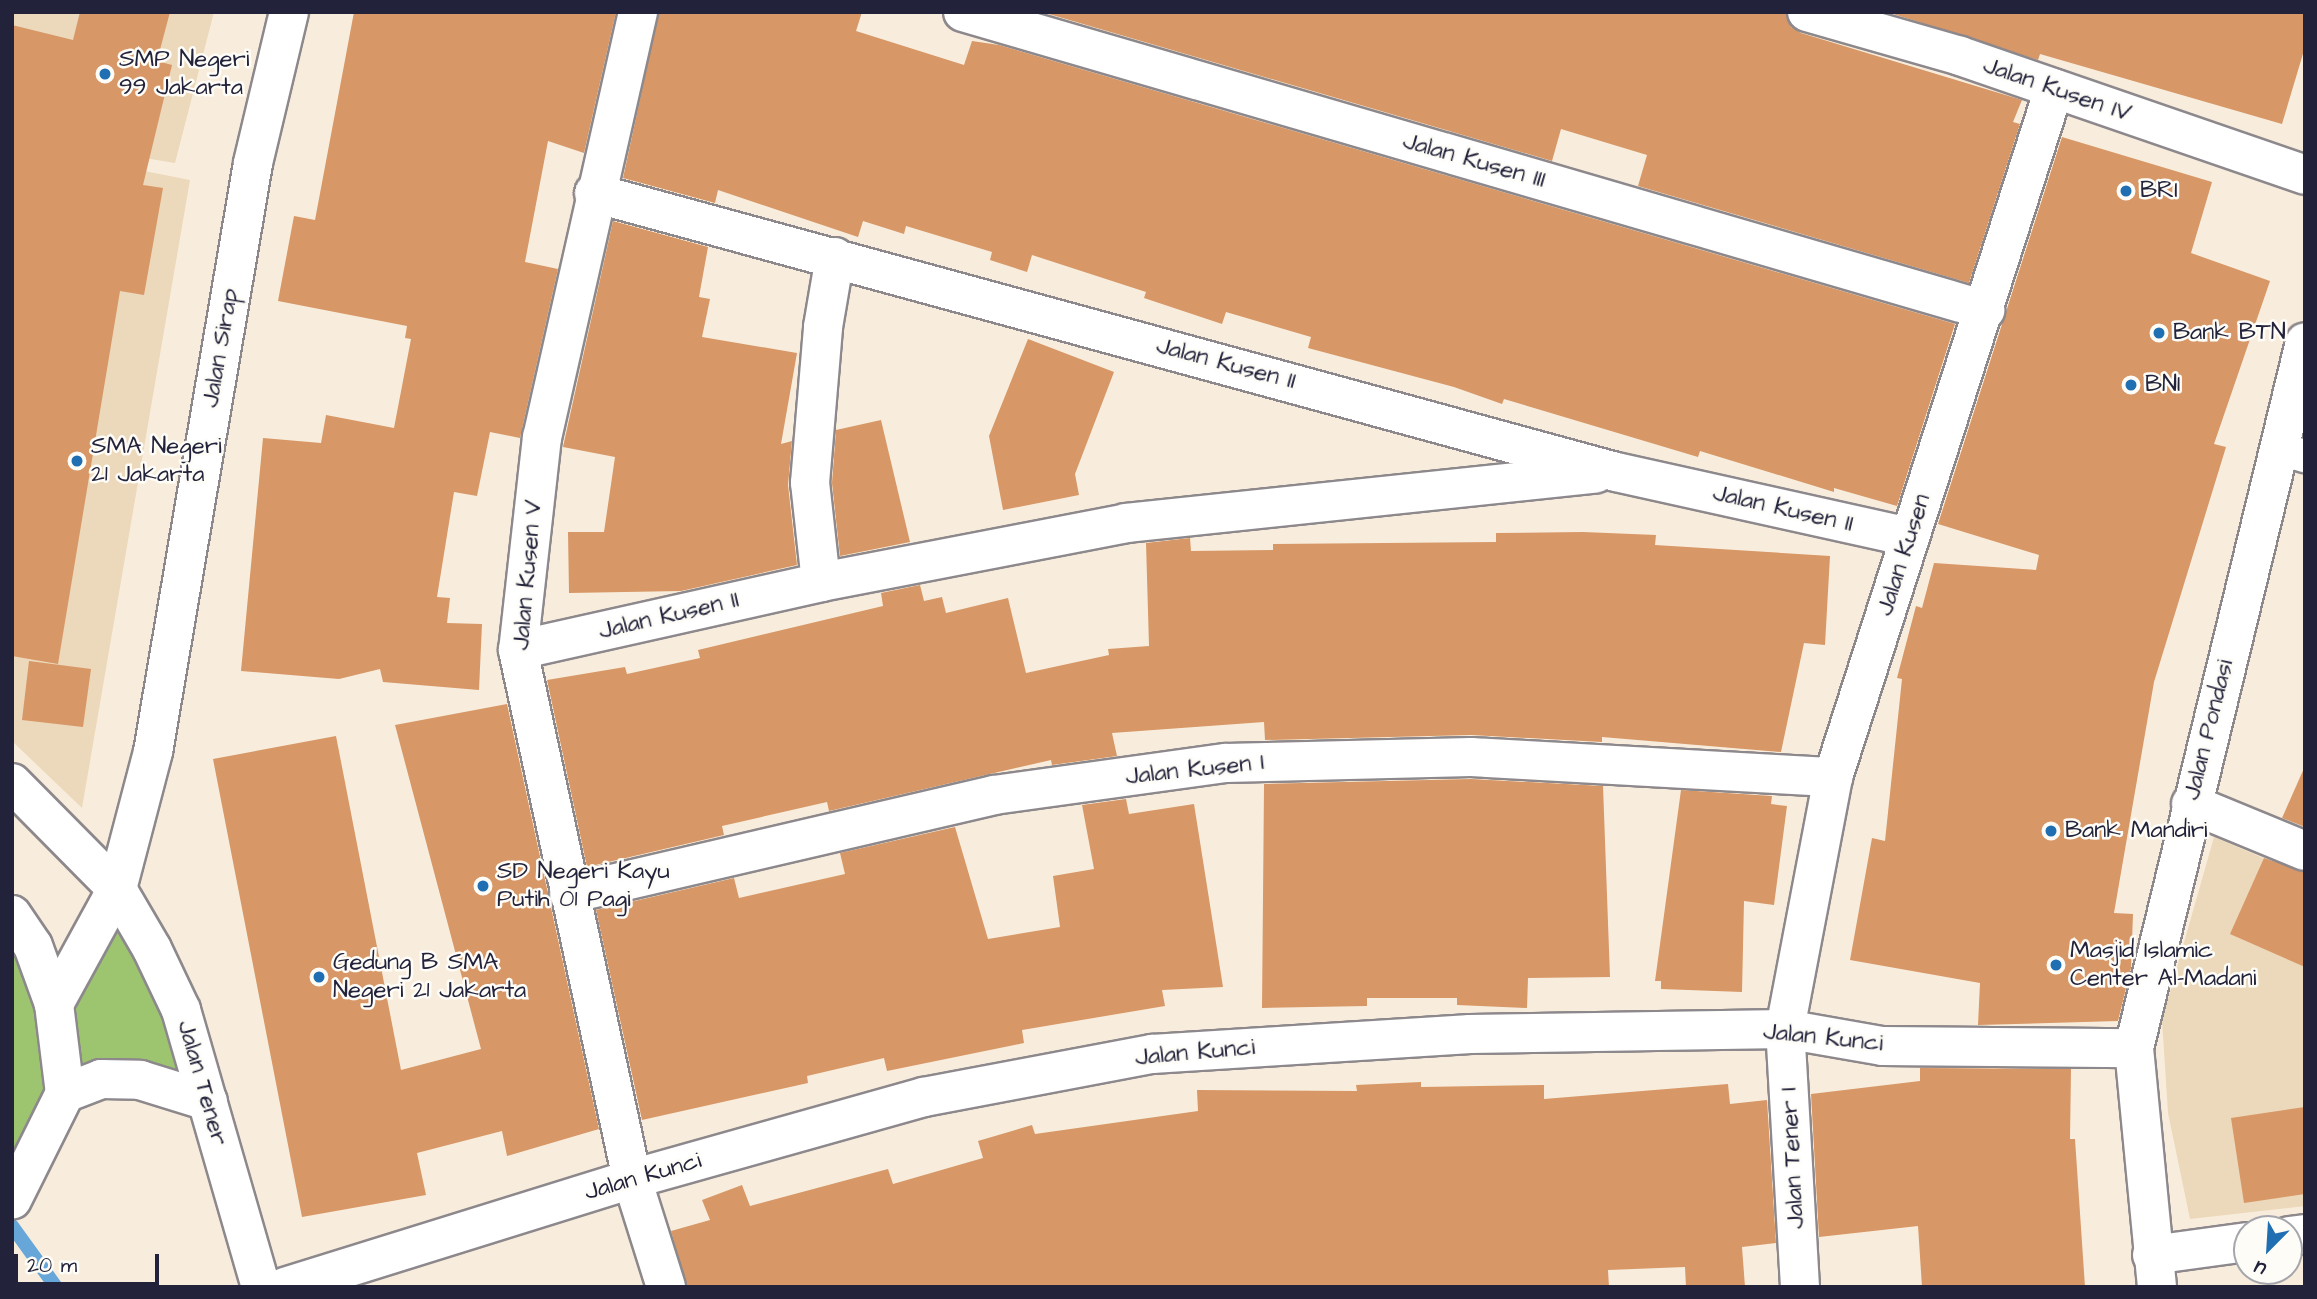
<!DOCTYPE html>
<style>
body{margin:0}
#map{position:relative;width:2317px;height:1299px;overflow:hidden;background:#f8eddc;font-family:"Architects Daughter",sans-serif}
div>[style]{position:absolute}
.built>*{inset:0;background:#ecd8ba}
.green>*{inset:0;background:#9dc570}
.stream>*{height:14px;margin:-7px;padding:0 7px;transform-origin:7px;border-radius:7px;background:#66a6d9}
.building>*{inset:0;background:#d79766}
.roads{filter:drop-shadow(2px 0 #8d888c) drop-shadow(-2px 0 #8d888c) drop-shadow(0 2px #8d888c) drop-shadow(0 -2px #8d888c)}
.pedestrian>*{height:32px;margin:-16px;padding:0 16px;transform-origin:16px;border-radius:16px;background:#fff}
.minor>*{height:38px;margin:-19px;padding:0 19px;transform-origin:19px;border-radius:19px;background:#fff}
.tertiary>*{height:38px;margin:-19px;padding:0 19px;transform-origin:19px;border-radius:19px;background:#fff}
.dots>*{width:19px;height:19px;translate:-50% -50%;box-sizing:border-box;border:4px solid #fdfcf7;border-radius:50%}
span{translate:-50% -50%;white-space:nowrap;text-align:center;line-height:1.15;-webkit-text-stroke:5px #fdfcf7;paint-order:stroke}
.poi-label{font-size:24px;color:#22223b}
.left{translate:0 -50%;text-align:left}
.street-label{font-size:24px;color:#22223b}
.frame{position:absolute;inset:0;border:14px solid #22223b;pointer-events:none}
.north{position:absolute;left:2233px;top:1215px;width:70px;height:70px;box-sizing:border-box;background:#fdfcf7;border:2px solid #a5a5ac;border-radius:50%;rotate:204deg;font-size:19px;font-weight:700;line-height:28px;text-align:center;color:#22223b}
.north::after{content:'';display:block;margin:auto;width:24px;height:32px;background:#1f6fb2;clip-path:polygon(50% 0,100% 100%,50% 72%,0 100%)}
.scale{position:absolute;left:14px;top:1254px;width:145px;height:32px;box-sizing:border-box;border:4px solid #22223b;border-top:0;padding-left:9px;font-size:21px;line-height:24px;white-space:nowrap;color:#22223b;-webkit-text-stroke:5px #fdfcf7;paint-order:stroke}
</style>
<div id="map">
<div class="built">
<div style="clip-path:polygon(12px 12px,214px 12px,175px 163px,12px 136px)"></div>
<div style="clip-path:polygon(12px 145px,190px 180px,82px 808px,12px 741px)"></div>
<div style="clip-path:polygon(2214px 837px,2305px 876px,2305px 1206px,2190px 1219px,2168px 1113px,2162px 1020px)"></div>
</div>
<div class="green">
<div style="clip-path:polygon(117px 889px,208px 1101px,101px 1079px,12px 1194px,12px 915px,53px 1003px)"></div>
</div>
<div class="stream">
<div style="left:12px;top:1226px;width:75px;rotate:54.2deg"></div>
</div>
<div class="building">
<div style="clip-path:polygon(80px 12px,170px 12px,157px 61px,172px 65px,143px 185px,163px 188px,144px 295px,120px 291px,58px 664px,12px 656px,12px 25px,73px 40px)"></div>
<div style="clip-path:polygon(354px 12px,616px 12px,584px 153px,548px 141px,525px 262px,558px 269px,520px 438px,490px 432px,477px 496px,454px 492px,437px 597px,450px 598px,447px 623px,482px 624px,479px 690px,383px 682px,380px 669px,339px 679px,241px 671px,263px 438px,321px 443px,326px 415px,394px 428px,411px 339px,405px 338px,407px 326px,278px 301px,294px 216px,315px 220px)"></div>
<div style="clip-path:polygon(659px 12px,862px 12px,856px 31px,964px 65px,972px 41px,999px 45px,1955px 324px,1897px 506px,1834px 488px,1834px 492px,1700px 451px,1698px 457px,1504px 399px,1502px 404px,1454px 387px,1308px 348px,1311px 337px,1226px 312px,1222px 324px,1144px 298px,1146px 292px,1032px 255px,1027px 272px,990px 260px,992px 252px,906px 226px,904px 234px,863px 221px,858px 237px,718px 190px,715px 203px,623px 178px)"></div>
<div style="clip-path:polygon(1042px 12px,1786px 12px,1791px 27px,1801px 33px,2022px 100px,2013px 122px,2020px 124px,1969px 283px,1638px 186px,1647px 155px,1561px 129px,1552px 161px)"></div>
<div style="clip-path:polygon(1887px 12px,2305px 12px,2305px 47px,2282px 124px,2040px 54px,2038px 60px)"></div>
<div style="clip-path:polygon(2062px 137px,2212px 182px,2191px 253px,2270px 281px,2214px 444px,2226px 447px,2154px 682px,2114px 913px,2133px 914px,2131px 968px,2118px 1021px,1978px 1025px,1980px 983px,1850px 960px,1872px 838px,1885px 841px,1902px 679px,1897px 678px,1916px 606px,1922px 608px,1934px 563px,2036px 570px,2039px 555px,1938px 524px)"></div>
<div style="clip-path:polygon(613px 221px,708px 247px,699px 297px,710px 299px,702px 337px,797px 353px,781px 444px,792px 441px,788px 485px,797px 565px,681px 591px,569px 593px,568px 532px,604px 532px,615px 457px,563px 447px)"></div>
<div style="clip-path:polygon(1028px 339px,1114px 372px,1075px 474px,1079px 495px,1003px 510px,989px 436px)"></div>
<div style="clip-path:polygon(881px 420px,910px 542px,840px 556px,832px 483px,836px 430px)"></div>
<div style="clip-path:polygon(1583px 532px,1656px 535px,1655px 545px,1830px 556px,1825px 645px,1804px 643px,1781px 752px,1602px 737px,1602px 742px,1471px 735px,1265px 740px,1264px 722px,1112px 733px,1117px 756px,1052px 765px,1051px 760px,829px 811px,827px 802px,722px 826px,724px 835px,587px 867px,547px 680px,625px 667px,627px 674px,700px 658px,698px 650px,883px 606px,881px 593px,920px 585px,924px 601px,942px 597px,946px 613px,1008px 598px,1026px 673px,1109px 655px,1108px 649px,1149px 646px,1146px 543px,1190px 538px,1191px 551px,1273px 550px,1273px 544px,1496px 542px,1496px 533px)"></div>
<div style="clip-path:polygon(29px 661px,91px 669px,83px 727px,22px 720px)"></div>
<div style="clip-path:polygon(507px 704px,599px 1129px,507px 1156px,502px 1131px,417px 1153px,426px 1195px,302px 1217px,213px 759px,336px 736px,401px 1070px,481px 1049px,395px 725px)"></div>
<div style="clip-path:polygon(2305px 766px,2305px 827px,2282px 818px)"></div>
<div style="clip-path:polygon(1471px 779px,1603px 786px,1610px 977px,1528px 978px,1527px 1008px,1457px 1005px,1457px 998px,1367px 998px,1367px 1006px,1262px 1008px,1264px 784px)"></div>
<div style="clip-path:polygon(1681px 790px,1772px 796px,1771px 804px,1787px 806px,1774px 905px,1744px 901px,1742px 992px,1661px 989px,1661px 981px,1655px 981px)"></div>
<div style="clip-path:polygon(1126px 799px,1129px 814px,1194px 804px,1223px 987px,1162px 990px,1165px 1006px,1022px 1030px,1024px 1043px,887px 1071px,884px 1058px,807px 1076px,808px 1083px,642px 1120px,596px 910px,734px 878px,739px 898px,845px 874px,840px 853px,955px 827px,988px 939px,1060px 927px,1053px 876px,1094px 869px,1082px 805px)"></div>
<div style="clip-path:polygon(2264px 858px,2305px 872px,2305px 967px,2230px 934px)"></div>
<div style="clip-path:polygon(1920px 1068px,2071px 1069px,2070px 1139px,2075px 1139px,2085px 1287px,1922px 1287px,1918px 1226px,1819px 1237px,1811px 1094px,1920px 1081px)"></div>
<div style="clip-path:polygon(1421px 1082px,1421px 1087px,1544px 1085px,1544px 1099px,1728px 1084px,1730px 1104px,1767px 1100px,1776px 1243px,1742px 1247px,1745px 1287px,1686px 1287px,1685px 1267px,1608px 1270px,1609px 1287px,687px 1287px,671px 1231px,710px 1220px,702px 1200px,742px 1185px,750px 1206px,888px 1169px,893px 1184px,983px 1158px,978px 1141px,1032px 1125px,1035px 1134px,1198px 1111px,1197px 1090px,1357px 1091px,1356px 1085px)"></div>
<div style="clip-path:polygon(2305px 1107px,2305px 1194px,2244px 1203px,2231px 1118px)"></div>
</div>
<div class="roads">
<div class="pedestrian">
<div style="left:2278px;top:448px;width:28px;rotate:17deg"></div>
</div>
<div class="minor">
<div style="left:638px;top:12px;width:436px;rotate:102.7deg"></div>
<div style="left:542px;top:437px;width:214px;rotate:96.4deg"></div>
<div style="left:518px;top:650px;width:541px;rotate:77.84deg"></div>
<div style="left:632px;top:1179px;width:113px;rotate:72.5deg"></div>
<div style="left:963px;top:12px;width:1065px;rotate:16.26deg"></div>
<div style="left:1807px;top:12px;width:159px;rotate:16deg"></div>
<div style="left:1960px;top:56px;width:365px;rotate:19deg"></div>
<div style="left:594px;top:193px;width:1059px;rotate:15.27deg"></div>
<div style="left:1616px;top:472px;width:301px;rotate:12.5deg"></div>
<div style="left:821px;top:582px;width:100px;rotate:-96.3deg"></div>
<div style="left:810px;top:483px;width:157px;rotate:-85.2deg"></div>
<div style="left:823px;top:327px;width:71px;rotate:-80.3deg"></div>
<div style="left:518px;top:650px;width:311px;rotate:-12.6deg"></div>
<div style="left:821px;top:582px;width:311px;rotate:-10.9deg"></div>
<div style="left:1126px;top:523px;width:472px;rotate:-6deg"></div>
<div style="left:2191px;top:804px;width:123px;rotate:22.4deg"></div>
<div style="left:569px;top:894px;width:436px;rotate:-13.1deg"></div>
<div style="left:994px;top:795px;width:234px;rotate:-7.9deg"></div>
<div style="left:1226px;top:763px;width:245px;rotate:-1.4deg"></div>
<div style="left:1471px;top:757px;width:363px;rotate:3.2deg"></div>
<div style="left:54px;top:1004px;width:131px;rotate:-61.3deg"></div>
<div style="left:117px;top:889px;width:142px;rotate:-75.3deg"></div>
<div style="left:153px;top:752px;width:597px;rotate:-80.36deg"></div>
<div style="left:253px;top:163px;width:155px;rotate:-76.6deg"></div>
<div style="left:2289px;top:1236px;width:16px;rotate:-7deg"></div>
<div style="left:2152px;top:1255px;width:96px;rotate:-7.8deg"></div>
<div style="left:285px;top:1287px;width:363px;rotate:-17.3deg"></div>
<div style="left:632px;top:1179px;width:303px;rotate:-15.7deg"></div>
<div style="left:924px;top:1097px;width:232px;rotate:-10.7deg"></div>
<div style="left:1152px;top:1054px;width:319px;rotate:-3.6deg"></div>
<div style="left:1470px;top:1034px;width:315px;rotate:-0.9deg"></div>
<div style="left:1785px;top:1029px;width:98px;rotate:9.9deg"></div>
<div style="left:1882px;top:1046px;width:252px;rotate:0.5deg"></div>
<div style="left:1800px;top:1287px;width:258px;rotate:-93.3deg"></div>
<div style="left:1785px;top:1029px;width:257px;rotate:-79.2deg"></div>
<div style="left:1833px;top:777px;width:723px;rotate:-72.19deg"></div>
</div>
<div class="tertiary">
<div style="left:12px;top:783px;width:149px;rotate:45.3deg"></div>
<div style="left:117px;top:889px;width:69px;rotate:59.7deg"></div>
<div style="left:152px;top:949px;width:68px;rotate:64.6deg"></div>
<div style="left:181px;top:1010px;width:288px;rotate:73.9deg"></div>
<div style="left:12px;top:915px;width:37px;rotate:56deg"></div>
<div style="left:33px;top:946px;width:62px;rotate:70.1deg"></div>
<div style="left:54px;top:1004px;width:90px;rotate:83deg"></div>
<div style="left:65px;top:1093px;width:119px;rotate:116.4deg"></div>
<div style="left:65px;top:1093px;width:39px;rotate:-21deg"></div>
<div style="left:101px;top:1079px;width:39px;rotate:1deg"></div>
<div style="left:140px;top:1080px;width:71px;rotate:17.2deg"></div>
<div style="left:2157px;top:1287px;width:240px;rotate:-95.5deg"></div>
<div style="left:2134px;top:1048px;width:726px;rotate:-76.38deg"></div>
</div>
</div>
<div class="dots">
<div style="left:105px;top:74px;background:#1f6fb2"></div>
<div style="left:2126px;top:191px;background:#1f6fb2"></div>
<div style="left:2159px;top:333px;background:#1f6fb2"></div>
<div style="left:2131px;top:385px;background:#1f6fb2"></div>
<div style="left:77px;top:461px;background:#1f6fb2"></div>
<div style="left:2051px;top:831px;background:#1f6fb2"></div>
<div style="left:483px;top:886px;background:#1f6fb2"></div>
<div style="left:2056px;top:965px;background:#1f6fb2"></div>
<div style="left:319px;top:977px;background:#1f6fb2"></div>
</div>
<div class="poi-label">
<span class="left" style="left:119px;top:74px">SMP Negeri<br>99 Jakarta</span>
<span class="left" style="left:2140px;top:191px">BRI</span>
<span class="left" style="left:2173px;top:333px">Bank BTN</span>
<span class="left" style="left:2145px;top:385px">BNI</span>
<span class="left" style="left:91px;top:461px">SMA Negeri<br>21 Jakarta</span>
<span class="left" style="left:2065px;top:831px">Bank Mandiri</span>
<span class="left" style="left:497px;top:886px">SD Negeri Kayu<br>Putih 01 Pagi</span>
<span class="left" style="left:2070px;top:965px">Masjid Islamic<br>Center Al-Madani</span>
<span class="left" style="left:333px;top:977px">Gedung B SMA<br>Negeri 21 Jakarta</span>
</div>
<div class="street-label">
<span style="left:2057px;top:90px;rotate:19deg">Jalan Kusen IV</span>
<span style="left:1474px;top:161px;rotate:16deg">Jalan Kusen III</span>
<span style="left:221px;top:348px;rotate:-80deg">Jalan Sirap</span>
<span style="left:1226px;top:364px;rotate:15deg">Jalan Kusen II</span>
<span style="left:1783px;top:509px;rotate:13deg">Jalan Kusen II</span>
<span style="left:1904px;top:555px;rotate:-72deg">Jalan Kusen</span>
<span style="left:528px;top:575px;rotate:-85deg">Jalan Kusen V</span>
<span style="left:669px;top:616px;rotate:-13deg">Jalan Kusen II</span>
<span style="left:2209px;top:730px;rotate:-76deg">Jalan Pondasi</span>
<span style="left:1195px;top:770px;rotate:-6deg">Jalan Kusen I</span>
<span style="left:1823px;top:1038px;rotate:6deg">Jalan Kunci</span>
<span style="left:1195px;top:1053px;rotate:-5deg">Jalan Kunci</span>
<span style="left:202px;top:1083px;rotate:74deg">Jalan Tener</span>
<span style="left:1793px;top:1158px;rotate:-93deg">Jalan Tener I</span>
<span style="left:643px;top:1177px;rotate:-16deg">Jalan Kunci</span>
</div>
<div class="frame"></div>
<div class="north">U</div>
<div class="scale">20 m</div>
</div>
